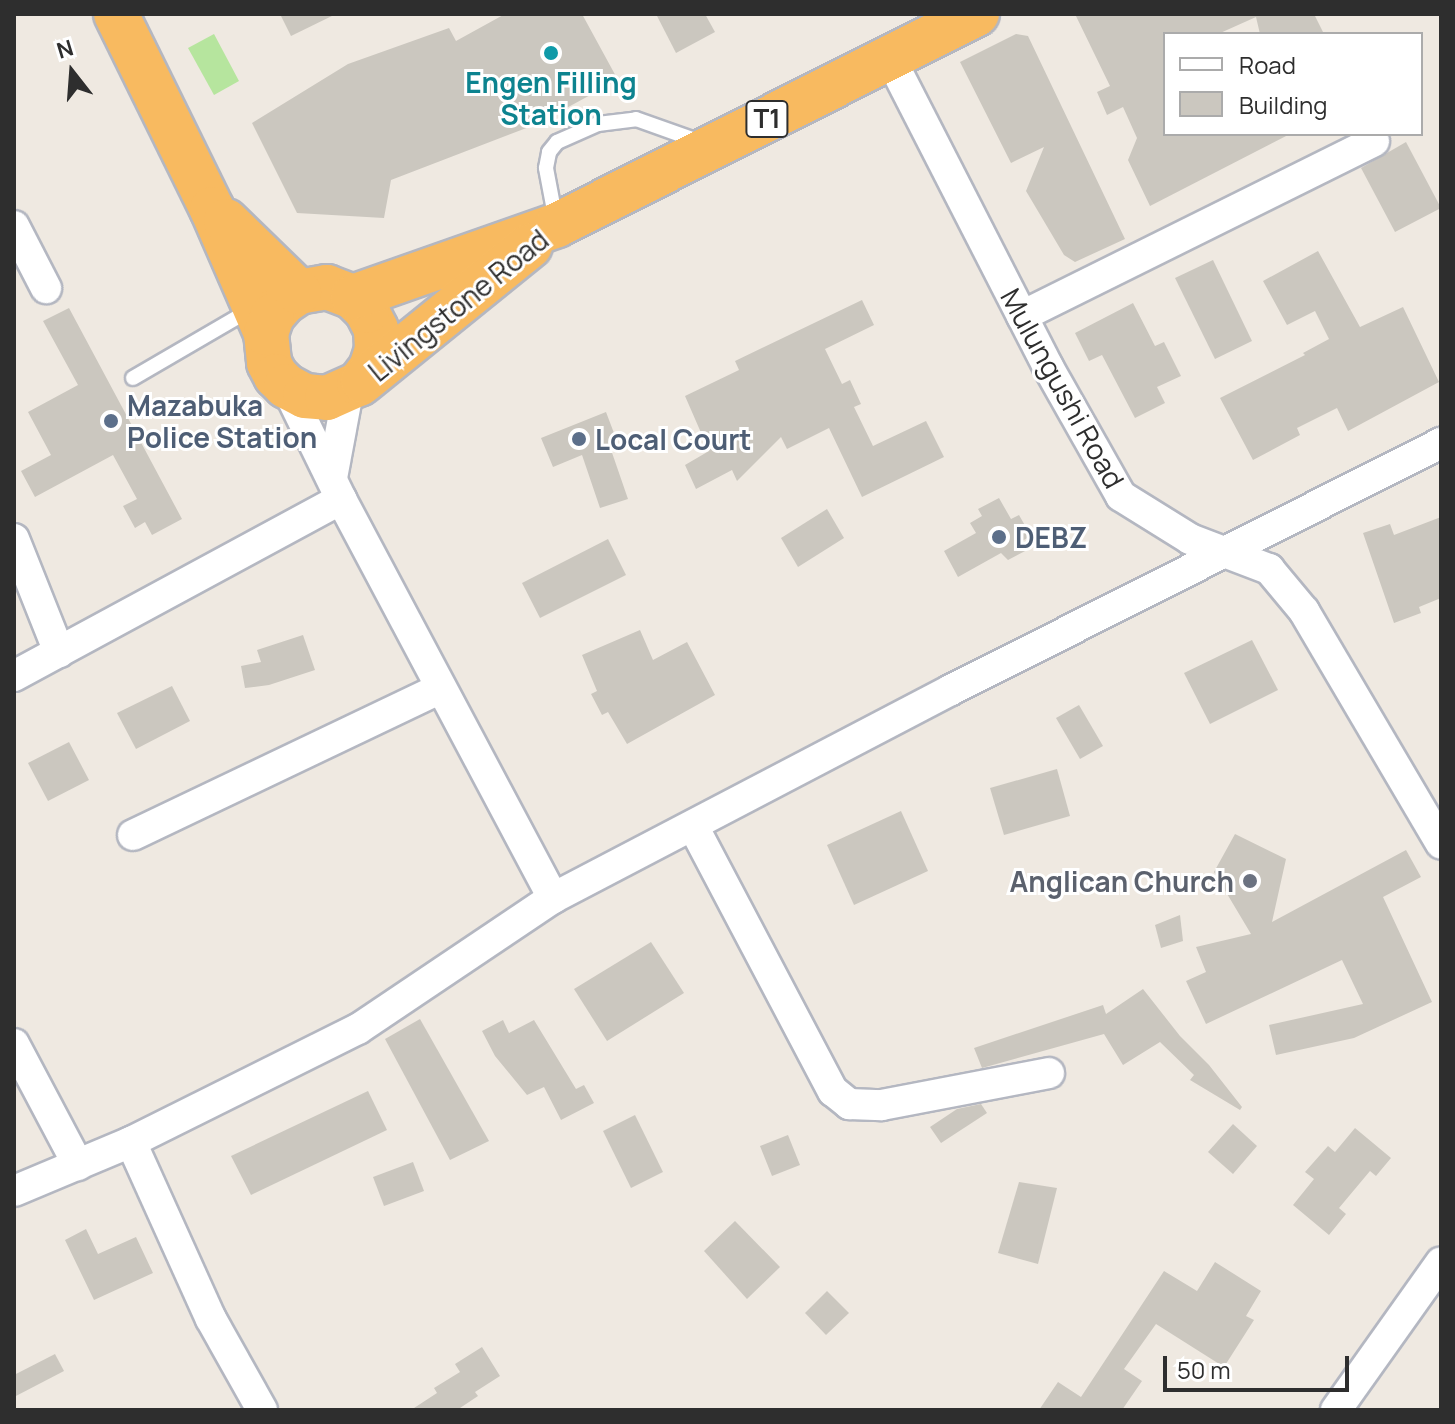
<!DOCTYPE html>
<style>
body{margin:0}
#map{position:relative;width:1455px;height:1424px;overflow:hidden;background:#efe9e1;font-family:Manrope,sans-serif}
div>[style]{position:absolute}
.green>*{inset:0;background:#b6e59e}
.building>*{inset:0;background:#cbc7bf}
.roads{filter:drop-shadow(2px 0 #b4b7c1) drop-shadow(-2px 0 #b4b7c1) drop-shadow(0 2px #b4b7c1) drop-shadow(0 -2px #b4b7c1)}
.service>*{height:14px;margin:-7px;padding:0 7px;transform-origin:7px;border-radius:7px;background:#fff}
.minor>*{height:30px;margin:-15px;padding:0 15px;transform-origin:15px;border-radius:15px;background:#fff}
.trunk>*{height:44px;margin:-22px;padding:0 22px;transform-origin:22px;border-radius:22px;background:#f8ba60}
.dots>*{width:22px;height:22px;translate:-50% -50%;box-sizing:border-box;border:4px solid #fff;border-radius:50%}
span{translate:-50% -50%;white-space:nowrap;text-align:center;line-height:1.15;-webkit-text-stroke:6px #fff;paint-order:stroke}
.shield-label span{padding:2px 6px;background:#fff;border:2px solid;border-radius:6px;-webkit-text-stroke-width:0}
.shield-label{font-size:26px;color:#2e2e2e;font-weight:700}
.culture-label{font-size:28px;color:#0d838f;font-weight:700}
.street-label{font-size:28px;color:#2e2e2e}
.service-label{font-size:28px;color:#4e5e75;font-weight:700}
.left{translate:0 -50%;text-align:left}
.worship-label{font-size:28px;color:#5b616d;font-weight:700}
.right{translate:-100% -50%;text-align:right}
.frame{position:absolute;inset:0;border:16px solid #2e2e2e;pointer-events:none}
.legend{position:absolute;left:1163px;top:32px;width:260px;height:104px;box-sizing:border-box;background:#fff;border:2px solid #ababab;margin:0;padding:10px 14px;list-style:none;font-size:24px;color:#2e2e2e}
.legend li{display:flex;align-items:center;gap:16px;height:40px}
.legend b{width:40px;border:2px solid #ababab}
.north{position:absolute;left:32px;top:32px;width:80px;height:80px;-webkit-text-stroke:6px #fff;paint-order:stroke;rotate:343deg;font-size:22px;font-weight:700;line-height:32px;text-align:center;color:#2e2e2e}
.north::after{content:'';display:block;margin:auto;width:28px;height:36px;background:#2e2e2e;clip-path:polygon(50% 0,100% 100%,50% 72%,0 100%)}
.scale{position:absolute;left:1163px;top:1356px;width:186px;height:36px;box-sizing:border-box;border:4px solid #2e2e2e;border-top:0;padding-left:10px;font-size:24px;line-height:28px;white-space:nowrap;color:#2e2e2e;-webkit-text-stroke:6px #fff;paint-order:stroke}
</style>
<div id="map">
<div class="green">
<div style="clip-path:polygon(214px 34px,239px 81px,214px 95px,188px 48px)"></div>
</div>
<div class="building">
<div style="clip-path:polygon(280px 14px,336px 14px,291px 36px)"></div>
<div style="clip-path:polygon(505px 14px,582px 14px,618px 80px,537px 124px,391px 180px,384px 218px,297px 213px,252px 123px,348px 64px,449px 28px,456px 41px)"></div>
<div style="clip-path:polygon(656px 14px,705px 14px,715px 32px,676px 53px)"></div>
<div style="clip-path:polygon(1075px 14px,1314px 14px,1324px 34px,1260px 34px,1256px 17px,1218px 34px,1165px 34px,1165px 134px,1290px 134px,1150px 206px,1128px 160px,1137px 138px,1123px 107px,1107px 115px,1097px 92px,1110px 86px)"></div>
<div style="clip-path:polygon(1016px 34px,1028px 36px,1125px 239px,1075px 262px,1064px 255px,1026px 191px,1044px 147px,1011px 163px,960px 62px)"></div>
<div style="clip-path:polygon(1406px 142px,1441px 208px,1395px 232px,1361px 168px)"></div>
<div style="clip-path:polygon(1318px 251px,1360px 327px,1403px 307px,1439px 382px,1348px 431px,1337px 408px,1297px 428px,1300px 435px,1253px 460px,1220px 398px,1305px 355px,1303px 353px,1329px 339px,1315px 311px,1287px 325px,1263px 281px)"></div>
<div style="clip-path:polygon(1213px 260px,1252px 341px,1215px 359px,1175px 278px)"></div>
<div style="clip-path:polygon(862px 300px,874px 325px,825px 349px,842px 384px,850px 380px,861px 404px,854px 407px,873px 446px,926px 421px,944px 457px,862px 497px,829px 428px,787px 449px,781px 437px,737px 481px,732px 470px,696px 489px,685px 465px,709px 451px,685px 396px,739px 370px,735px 361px)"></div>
<div style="clip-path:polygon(1133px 303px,1155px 346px,1164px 342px,1181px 376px,1157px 387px,1165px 403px,1135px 418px,1102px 355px,1089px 361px,1075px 333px)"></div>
<div style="clip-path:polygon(69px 308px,182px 519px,152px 535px,145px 522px,135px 528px,123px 506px,137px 499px,113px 455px,35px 497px,21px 471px,51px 455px,28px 412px,78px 385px,43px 321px)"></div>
<div style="clip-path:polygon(606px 412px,617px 441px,609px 444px,628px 499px,600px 508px,582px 455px,553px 467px,541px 438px)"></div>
<div style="clip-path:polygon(999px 498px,1011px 519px,1019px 515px,1031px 536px,1022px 541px,1027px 550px,1008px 560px,1001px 553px,958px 577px,944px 551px,976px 533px,970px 523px,982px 516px,978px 509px)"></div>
<div style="clip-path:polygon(827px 509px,844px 538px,798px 567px,781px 538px)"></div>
<div style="clip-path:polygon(1441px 517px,1441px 598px,1419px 607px,1421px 613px,1394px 623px,1363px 533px,1390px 524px,1394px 535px)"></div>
<div style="clip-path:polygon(608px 539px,626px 575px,540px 618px,522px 583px)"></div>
<div style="clip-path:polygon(640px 630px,653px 660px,687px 642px,715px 695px,627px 744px,608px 712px,602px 715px,591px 694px,597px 691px,582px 655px)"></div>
<div style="clip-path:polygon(303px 635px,315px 670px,269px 685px,245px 688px,241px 666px,261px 662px,257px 650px)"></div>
<div style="clip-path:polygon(1252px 640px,1278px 690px,1210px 724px,1184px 673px)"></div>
<div style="clip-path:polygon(172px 686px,190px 721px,136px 749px,117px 713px)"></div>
<div style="clip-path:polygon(1079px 705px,1103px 746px,1080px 759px,1056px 718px)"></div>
<div style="clip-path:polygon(69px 742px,89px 780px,48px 801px,28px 763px)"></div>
<div style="clip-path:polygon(1057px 769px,1070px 816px,1004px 835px,990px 788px)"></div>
<div style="clip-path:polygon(901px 811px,928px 871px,854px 905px,827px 845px)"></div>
<div style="clip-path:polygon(1235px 834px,1286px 859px,1272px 922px,1406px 850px,1421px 877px,1383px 897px,1432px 1002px,1354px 1038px,1276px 1055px,1269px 1025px,1363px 1004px,1342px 960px,1206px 1024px,1186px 981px,1206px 972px,1196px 947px,1251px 934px,1214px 872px)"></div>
<div style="clip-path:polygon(1180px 915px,1183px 941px,1161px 948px,1155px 925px)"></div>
<div style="clip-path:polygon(651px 942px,684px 993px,607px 1041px,574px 989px)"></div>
<div style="clip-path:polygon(1143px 989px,1180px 1036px,1209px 1065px,1242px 1107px,1240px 1110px,1190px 1080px,1194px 1075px,1160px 1042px,1123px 1065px,1104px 1034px,982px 1068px,974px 1048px,1103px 1005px,1106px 1014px)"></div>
<div style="clip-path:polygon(420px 1019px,489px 1141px,450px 1160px,385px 1039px)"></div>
<div style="clip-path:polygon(503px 1020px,509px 1033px,534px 1020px,576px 1089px,584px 1085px,594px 1103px,561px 1120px,544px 1087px,527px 1095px,495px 1056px,482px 1031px)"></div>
<div style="clip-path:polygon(368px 1091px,387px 1130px,251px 1195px,231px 1156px)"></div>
<div style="clip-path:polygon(981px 1104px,987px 1113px,941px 1143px,930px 1127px,957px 1109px)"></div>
<div style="clip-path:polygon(635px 1115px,663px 1172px,631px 1188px,603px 1131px)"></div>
<div style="clip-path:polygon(1233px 1124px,1257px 1146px,1233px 1174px,1208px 1152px)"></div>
<div style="clip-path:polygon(1355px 1128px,1391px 1158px,1376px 1176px,1370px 1171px,1339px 1208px,1346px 1214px,1329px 1235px,1293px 1205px,1314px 1179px,1305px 1172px,1328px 1146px,1335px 1152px)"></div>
<div style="clip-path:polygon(788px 1135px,800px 1165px,772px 1176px,760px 1146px)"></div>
<div style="clip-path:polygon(413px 1162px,424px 1191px,384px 1206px,373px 1177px)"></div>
<div style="clip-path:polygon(1019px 1182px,1057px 1188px,1038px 1264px,998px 1253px)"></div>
<div style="clip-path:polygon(735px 1221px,780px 1267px,747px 1299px,704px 1251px)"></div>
<div style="clip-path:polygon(86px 1229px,98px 1254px,136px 1237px,153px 1273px,94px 1300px,65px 1240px)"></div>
<div style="clip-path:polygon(1215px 1262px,1261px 1291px,1246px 1316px,1254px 1320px,1224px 1367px,1156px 1324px,1124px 1369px,1142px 1381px,1122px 1410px,1039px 1410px,1058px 1382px,1081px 1397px,1164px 1271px,1197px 1291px)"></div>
<div style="clip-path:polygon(827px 1291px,849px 1313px,826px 1335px,805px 1313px)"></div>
<div style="clip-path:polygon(482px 1347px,500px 1376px,475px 1392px,478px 1396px,457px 1410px,411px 1410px,437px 1393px,434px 1388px,460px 1372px,455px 1364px)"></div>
<div style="clip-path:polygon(55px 1354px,64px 1371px,14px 1397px,14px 1375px)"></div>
</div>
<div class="roads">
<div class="service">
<div style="left:556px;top:221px;width:54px;rotate:-100.7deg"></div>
<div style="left:546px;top:168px;width:16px;rotate:-79deg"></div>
<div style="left:549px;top:152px;width:13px;rotate:-51deg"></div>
<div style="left:557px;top:142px;width:45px;rotate:-23.7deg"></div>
<div style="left:598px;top:124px;width:38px;rotate:-7deg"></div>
<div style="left:636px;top:119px;width:69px;rotate:19.5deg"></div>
<div style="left:133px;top:378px;width:135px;rotate:-30.2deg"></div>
</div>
<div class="minor">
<div style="left:890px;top:58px;width:347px;rotate:62.9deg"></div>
<div style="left:1048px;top:367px;width:148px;rotate:60.5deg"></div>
<div style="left:1121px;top:496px;width:81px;rotate:31.9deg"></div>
<div style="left:1190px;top:539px;width:85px;rotate:20.8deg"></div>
<div style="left:1269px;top:569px;width:55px;rotate:50.2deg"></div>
<div style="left:1304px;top:611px;width:270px;rotate:59.5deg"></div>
<div style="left:14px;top:226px;width:70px;rotate:62.7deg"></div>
<div style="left:1022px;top:316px;width:393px;rotate:-26.4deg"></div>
<div style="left:286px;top:386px;width:126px;rotate:64deg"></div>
<div style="left:341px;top:499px;width:452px;rotate:62deg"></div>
<div style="left:332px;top:478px;width:87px;rotate:-79.5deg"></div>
<div style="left:14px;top:539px;width:122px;rotate:68.3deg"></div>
<div style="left:14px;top:676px;width:372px;rotate:-28.4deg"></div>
<div style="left:693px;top:826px;width:300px;rotate:62.2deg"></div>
<div style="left:833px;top:1091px;width:21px;rotate:39deg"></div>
<div style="left:849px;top:1104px;width:33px;rotate:2deg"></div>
<div style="left:882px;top:1105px;width:170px;rotate:-10.8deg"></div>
<div style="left:133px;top:835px;width:341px;rotate:-25.5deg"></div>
<div style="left:14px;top:1044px;width:137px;rotate:62.1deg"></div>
<div style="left:131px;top:1142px;width:194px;rotate:65.7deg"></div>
<div style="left:211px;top:1319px;width:104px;rotate:60.7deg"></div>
<div style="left:14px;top:1191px;width:127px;rotate:-22.7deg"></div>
<div style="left:131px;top:1142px;width:254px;rotate:-26.5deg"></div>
<div style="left:358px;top:1029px;width:235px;rotate:-33.9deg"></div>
<div style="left:553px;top:898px;width:449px;rotate:-27.6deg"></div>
<div style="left:951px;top:690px;width:549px;rotate:-26.75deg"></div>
<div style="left:1336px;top:1410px;width:181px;rotate:-54.6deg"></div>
</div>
<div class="trunk">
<div style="left:116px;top:14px;width:217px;rotate:63.8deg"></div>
<div style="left:212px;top:209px;width:135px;rotate:66.5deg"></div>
<div style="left:266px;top:333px;width:30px;rotate:84deg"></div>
<div style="left:269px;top:363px;width:15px;rotate:62deg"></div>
<div style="left:276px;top:376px;width:14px;rotate:45deg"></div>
<div style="left:286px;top:386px;width:21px;rotate:28deg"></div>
<div style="left:305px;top:396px;width:22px;rotate:5deg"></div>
<div style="left:327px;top:398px;width:35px;rotate:-24deg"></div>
<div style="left:359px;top:384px;width:20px;rotate:-53deg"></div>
<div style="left:371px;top:368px;width:20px;rotate:-72deg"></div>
<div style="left:377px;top:349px;width:20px;rotate:-93deg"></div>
<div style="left:376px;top:329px;width:20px;rotate:-117deg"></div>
<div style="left:367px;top:311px;width:20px;rotate:-135deg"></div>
<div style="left:353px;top:297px;width:28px;rotate:-159deg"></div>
<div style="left:327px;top:287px;width:28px;rotate:170deg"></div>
<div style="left:299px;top:292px;width:18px;rotate:146deg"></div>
<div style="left:284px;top:302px;width:18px;rotate:131deg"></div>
<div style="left:272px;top:316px;width:18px;rotate:109deg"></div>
<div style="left:226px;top:221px;width:102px;rotate:44.2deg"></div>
<div style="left:353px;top:297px;width:216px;rotate:-19.4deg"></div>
<div style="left:557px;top:225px;width:470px;rotate:-26.7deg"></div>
<div style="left:363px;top:381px;width:215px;rotate:-39deg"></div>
</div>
</div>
<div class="dots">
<div style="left:551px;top:53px;background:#0f9aa8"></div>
<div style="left:111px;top:421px;background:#5c6f8a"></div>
<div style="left:579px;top:439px;background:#5c6f8a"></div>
<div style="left:999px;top:537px;background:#5c6f8a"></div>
<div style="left:1250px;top:881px;background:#6b7280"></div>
</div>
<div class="shield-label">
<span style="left:767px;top:119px">T1</span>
</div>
<div class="culture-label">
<span style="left:551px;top:98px">Engen Filling<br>Station</span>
</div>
<div class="street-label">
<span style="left:458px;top:305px;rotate:-39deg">Livingstone Road</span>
<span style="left:1063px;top:388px;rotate:61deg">Mulungushi Road</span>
</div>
<div class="service-label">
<span class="left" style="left:127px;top:421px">Mazabuka<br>Police Station</span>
<span class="left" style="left:595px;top:439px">Local Court</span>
<span class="left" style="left:1015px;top:537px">DEBZ</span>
</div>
<div class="worship-label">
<span class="right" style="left:1234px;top:881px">Anglican Church</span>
</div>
<div class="frame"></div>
<ul class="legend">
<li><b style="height:10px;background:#fff"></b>Road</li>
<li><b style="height:22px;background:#cbc7bf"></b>Building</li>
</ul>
<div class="north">N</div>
<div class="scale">50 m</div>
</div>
